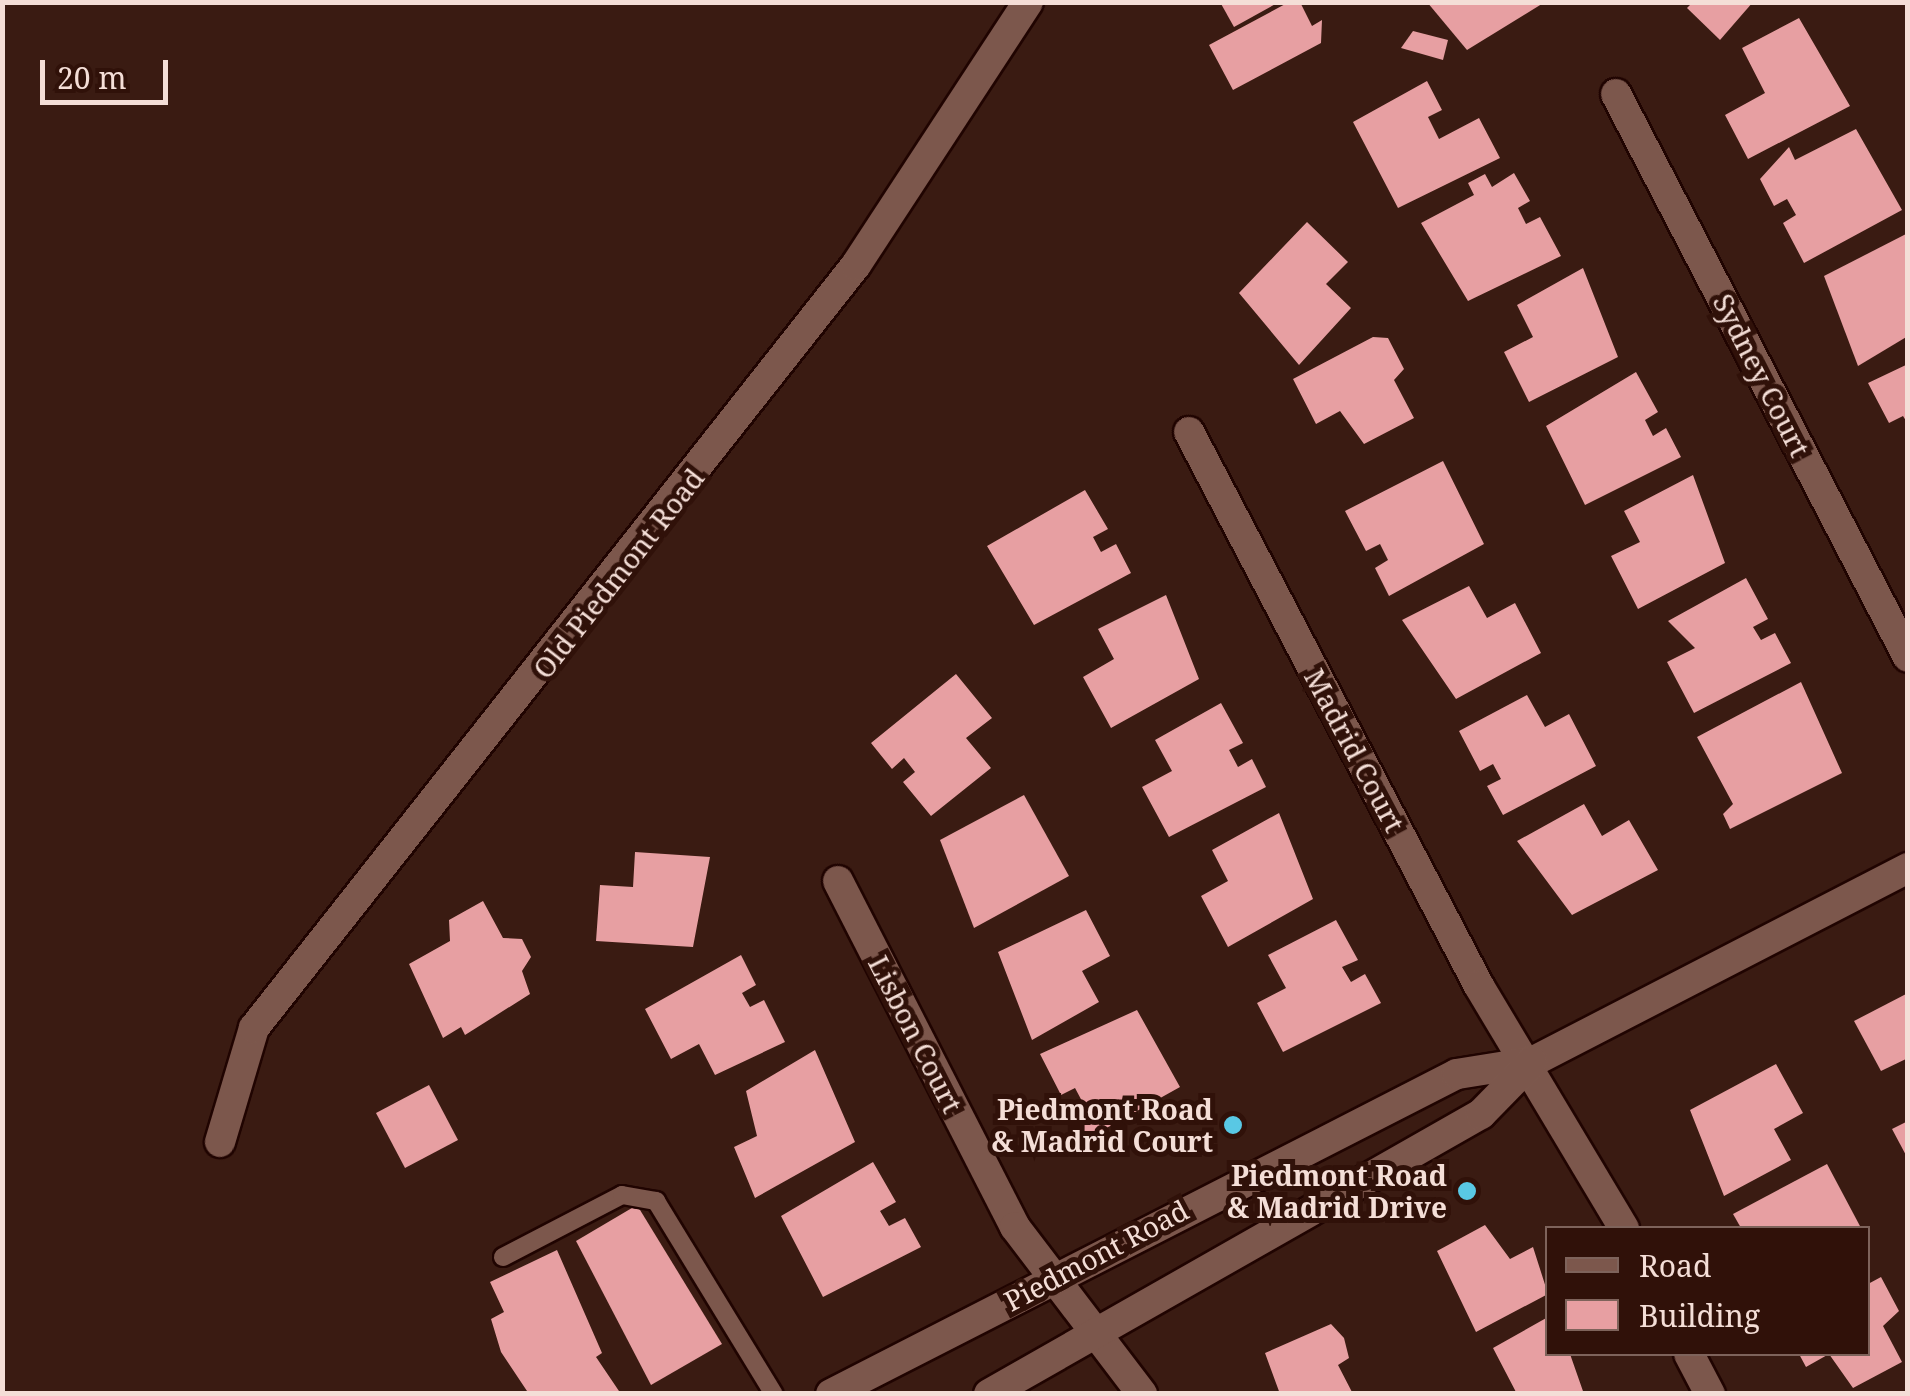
<!DOCTYPE html>
<style>
body{margin:0}
#map{position:relative;width:1910px;height:1396px;overflow:hidden;background:#3a1b12;font-family:"Noto Serif",serif}
div>[style]{position:absolute}
.building>*{inset:0;background:#e79fa2}
.roads{filter:drop-shadow(2px 0 #200401) drop-shadow(-2px 0 #200401) drop-shadow(0 2px #200401) drop-shadow(0 -2px #200401)}
.lane>*{height:18px;margin:-9px;padding:0 9px;transform-origin:9px;border-radius:9px;background:#7c574c}
.street>*{height:30px;margin:-15px;padding:0 15px;transform-origin:15px;border-radius:15px;background:#7c574c}
.secondary>*{height:30px;margin:-15px;padding:0 15px;transform-origin:15px;border-radius:15px;background:#7c574c}
.dots>*{width:28px;height:28px;translate:-50% -50%;box-sizing:border-box;border:5px solid #301109;border-radius:50%}
span{translate:-50% -50%;white-space:nowrap;text-align:center;line-height:1.15;-webkit-text-stroke:10px #301109;paint-order:stroke}
.street-label{font-size:28px;color:#f4ded7}
.poi-label{font-size:28px;color:#f4ded7;font-weight:700}
.right{translate:-100% -50%;text-align:right}
.frame{position:absolute;inset:0;border:5px solid #f4ded7;pointer-events:none}
.legend{position:absolute;left:1545px;top:1226px;width:325px;height:130px;box-sizing:border-box;background:#301109;border:2px solid #7e635b;margin:0;padding:12px 18px;list-style:none;font-size:30px;color:#f4ded7}
.legend li{display:flex;align-items:center;gap:20px;height:50px}
.legend b{width:50px;border:2px solid #7e635b}
.scale{position:absolute;left:40px;top:60px;width:128px;height:45px;box-sizing:border-box;border:5px solid #f4ded7;border-top:0;padding-left:12px;font-size:30px;line-height:35px;white-space:nowrap;color:#f4ded7;-webkit-text-stroke:8px #301109;paint-order:stroke}
</style>
<div id="map">
<div class="building">
<div style="clip-path:polygon(1220px 2px,1279px 2px,1234px 27px)"></div>
<div style="clip-path:polygon(1289px 2px,1300px 2px,1312px 26px,1322px 20px,1321px 43px,1233px 90px,1209px 45px)"></div>
<div style="clip-path:polygon(1427px 2px,1545px 2px,1467px 50px)"></div>
<div style="clip-path:polygon(1693px 2px,1753px 2px,1720px 40px,1687px 8px)"></div>
<div style="clip-path:polygon(1799px 18px,1850px 106px,1748px 159px,1725px 115px,1765px 93px,1742px 48px)"></div>
<div style="clip-path:polygon(1413px 31px,1448px 40px,1443px 60px,1401px 48px)"></div>
<div style="clip-path:polygon(1427px 81px,1442px 110px,1428px 117px,1439px 139px,1479px 118px,1500px 158px,1398px 208px,1353px 122px)"></div>
<div style="clip-path:polygon(1856px 129px,1902px 210px,1804px 263px,1783px 223px,1796px 215px,1787px 199px,1774px 206px,1760px 179px,1789px 147px,1795px 160px)"></div>
<div style="clip-path:polygon(1514px 173px,1530px 201px,1518px 208px,1526px 224px,1540px 217px,1561px 256px,1468px 301px,1421px 223px,1474px 195px,1468px 183px,1485px 174px,1492px 187px)"></div>
<div style="clip-path:polygon(1307px 222px,1348px 262px,1326px 284px,1351px 308px,1299px 365px,1239px 293px)"></div>
<div style="clip-path:polygon(1908px 233px,1908px 336px,1858px 366px,1824px 276px)"></div>
<div style="clip-path:polygon(1583px 268px,1618px 357px,1529px 402px,1504px 352px,1533px 337px,1517px 305px)"></div>
<div style="clip-path:polygon(1373px 337px,1388px 338px,1404px 369px,1394px 380px,1414px 418px,1364px 444px,1340px 411px,1316px 424px,1293px 379px)"></div>
<div style="clip-path:polygon(1908px 364px,1908px 424px,1903px 416px,1889px 423px,1868px 383px)"></div>
<div style="clip-path:polygon(1636px 372px,1658px 412px,1645px 420px,1653px 436px,1666px 428px,1681px 457px,1585px 505px,1546px 426px)"></div>
<div style="clip-path:polygon(1443px 461px,1484px 544px,1389px 596px,1375px 568px,1388px 560px,1380px 544px,1366px 551px,1345px 511px)"></div>
<div style="clip-path:polygon(1693px 475px,1725px 563px,1638px 609px,1611px 556px,1640px 542px,1624px 511px)"></div>
<div style="clip-path:polygon(1085px 490px,1108px 529px,1093px 537px,1101px 552px,1116px 544px,1131px 573px,1034px 625px,987px 546px)"></div>
<div style="clip-path:polygon(1746px 578px,1768px 619px,1753px 627px,1761px 640px,1775px 633px,1791px 663px,1694px 713px,1667px 662px,1695px 648px,1668px 621px)"></div>
<div style="clip-path:polygon(1469px 586px,1487px 618px,1515px 603px,1541px 653px,1456px 699px,1402px 620px)"></div>
<div style="clip-path:polygon(1166px 595px,1199px 679px,1111px 728px,1083px 677px,1114px 659px,1098px 629px)"></div>
<div style="clip-path:polygon(956px 674px,992px 718px,966px 738px,991px 768px,931px 816px,903px 782px,915px 772px,904px 758px,892px 769px,871px 743px)"></div>
<div style="clip-path:polygon(1801px 682px,1842px 773px,1730px 829px,1723px 814px,1733px 804px,1697px 737px)"></div>
<div style="clip-path:polygon(1527px 695px,1545px 727px,1569px 714px,1596px 766px,1503px 815px,1487px 786px,1501px 779px,1493px 764px,1480px 771px,1459px 731px)"></div>
<div style="clip-path:polygon(1221px 703px,1243px 743px,1229px 750px,1238px 767px,1252px 759px,1266px 787px,1169px 837px,1142px 787px,1172px 771px,1155px 740px)"></div>
<div style="clip-path:polygon(1024px 795px,1069px 876px,974px 928px,940px 840px)"></div>
<div style="clip-path:polygon(1584px 804px,1602px 836px,1629px 820px,1658px 870px,1572px 915px,1517px 841px)"></div>
<div style="clip-path:polygon(1279px 813px,1313px 899px,1228px 947px,1201px 896px,1228px 881px,1212px 850px)"></div>
<div style="clip-path:polygon(635px 852px,710px 857px,693px 947px,596px 941px,600px 885px,633px 887px)"></div>
<div style="clip-path:polygon(483px 901px,503px 938px,522px 939px,531px 957px,522px 971px,530px 994px,465px 1035px,461px 1027px,443px 1038px,409px 964px,450px 941px,449px 920px)"></div>
<div style="clip-path:polygon(1086px 910px,1110px 956px,1082px 971px,1099px 1002px,1032px 1040px,998px 952px)"></div>
<div style="clip-path:polygon(1336px 920px,1358px 960px,1342px 967px,1351px 982px,1365px 974px,1381px 1003px,1283px 1052px,1257px 1003px,1286px 988px,1268px 955px)"></div>
<div style="clip-path:polygon(741px 955px,756px 985px,742px 993px,750px 1007px,764px 1000px,785px 1042px,715px 1075px,699px 1044px,671px 1059px,645px 1009px)"></div>
<div style="clip-path:polygon(1908px 993px,1908px 1058px,1881px 1071px,1854px 1021px)"></div>
<div style="clip-path:polygon(1137px 1010px,1180px 1087px,1085px 1140px,1069px 1110px,1083px 1103px,1075px 1088px,1061px 1095px,1040px 1054px)"></div>
<div style="clip-path:polygon(815px 1050px,855px 1142px,755px 1198px,734px 1147px,757px 1136px,746px 1091px)"></div>
<div style="clip-path:polygon(1776px 1064px,1803px 1113px,1774px 1129px,1791px 1160px,1724px 1196px,1690px 1110px)"></div>
<div style="clip-path:polygon(429px 1085px,458px 1140px,405px 1168px,376px 1113px)"></div>
<div style="clip-path:polygon(1908px 1121px,1908px 1159px,1892px 1129px)"></div>
<div style="clip-path:polygon(873px 1162px,896px 1202px,880px 1211px,889px 1226px,905px 1218px,921px 1247px,823px 1297px,781px 1216px)"></div>
<div style="clip-path:polygon(1827px 1164px,1861px 1228px,1741px 1228px,1733px 1214px)"></div>
<div style="clip-path:polygon(637px 1205px,722px 1344px,651px 1385px,576px 1241px)"></div>
<div style="clip-path:polygon(1485px 1225px,1510px 1259px,1533px 1247px,1548px 1294px,1476px 1332px,1437px 1251px)"></div>
<div style="clip-path:polygon(557px 1250px,602px 1353px,596px 1357px,621px 1394px,529px 1394px,501px 1352px,491px 1319px,504px 1312px,490px 1282px)"></div>
<div style="clip-path:polygon(1881px 1277px,1899px 1311px,1883px 1326px,1902px 1362px,1853px 1388px,1829px 1354px,1806px 1367px,1799px 1354px,1868px 1354px,1868px 1284px)"></div>
<div style="clip-path:polygon(1548px 1317px,1548px 1354px,1570px 1354px,1584px 1394px,1517px 1394px,1493px 1348px)"></div>
<div style="clip-path:polygon(1331px 1324px,1344px 1338px,1349px 1358px,1338px 1365px,1353px 1394px,1280px 1394px,1265px 1353px)"></div>
</div>
<div class="roads">
<div class="lane">
<div style="left:503px;top:1257px;width:134px;rotate:-27.5deg"></div>
<div style="left:622px;top:1195px;width:35px;rotate:10deg"></div>
<div style="left:656px;top:1201px;width:226px;rotate:58.6deg"></div>
</div>
<div class="street">
<div style="left:1616px;top:94px;width:634px;rotate:62.59deg"></div>
<div style="left:1189px;top:432px;width:625px;rotate:62.37deg"></div>
<div style="left:1479px;top:986px;width:282px;rotate:59.1deg"></div>
<div style="left:838px;top:881px;width:389px;rotate:62.9deg"></div>
<div style="left:1015px;top:1227px;width:210px;rotate:52.7deg"></div>
<div style="left:220px;top:1142px;width:119px;rotate:-73.4deg"></div>
<div style="left:254px;top:1028px;width:972px;rotate:-51.73deg"></div>
<div style="left:856px;top:265px;width:314px;rotate:-56.8deg"></div>
<div style="left:1689px;top:1354px;width:45px;rotate:62.3deg"></div>
</div>
<div class="secondary">
<div style="left:831px;top:1394px;width:703px;rotate:-27.08deg"></div>
<div style="left:1457px;top:1074px;width:76px;rotate:-9.1deg"></div>
<div style="left:1532px;top:1062px;width:423px;rotate:-27.3deg"></div>
<div style="left:989px;top:1394px;width:566px;rotate:-29.64deg"></div>
<div style="left:1481px;top:1114px;width:73px;rotate:-45.6deg"></div>
</div>
</div>
<div class="dots">
<div style="left:1233px;top:1125px;background:#59c8e4"></div>
<div style="left:1467px;top:1191px;background:#59c8e4"></div>
</div>
<div class="street-label">
<span style="left:1762px;top:375px;rotate:63deg">Sydney Court</span>
<span style="left:618px;top:573px;rotate:-52deg">Old Piedmont Road</span>
<span style="left:1355px;top:750px;rotate:62deg">Madrid Court</span>
<span style="left:916px;top:1034px;rotate:63deg">Lisbon Court</span>
<span style="left:1096px;top:1255px;rotate:-28deg">Piedmont Road</span>
</div>
<div class="poi-label">
<span class="right" style="left:1213px;top:1125px">Piedmont Road<br>&amp; Madrid Court</span>
<span class="right" style="left:1447px;top:1191px">Piedmont Road<br>&amp; Madrid Drive</span>
</div>
<div class="frame"></div>
<ul class="legend">
<li><b style="height:12px;background:#7c574c"></b>Road</li>
<li><b style="height:28px;background:#e79fa2"></b>Building</li>
</ul>
<div class="scale">20 m</div>
</div>
